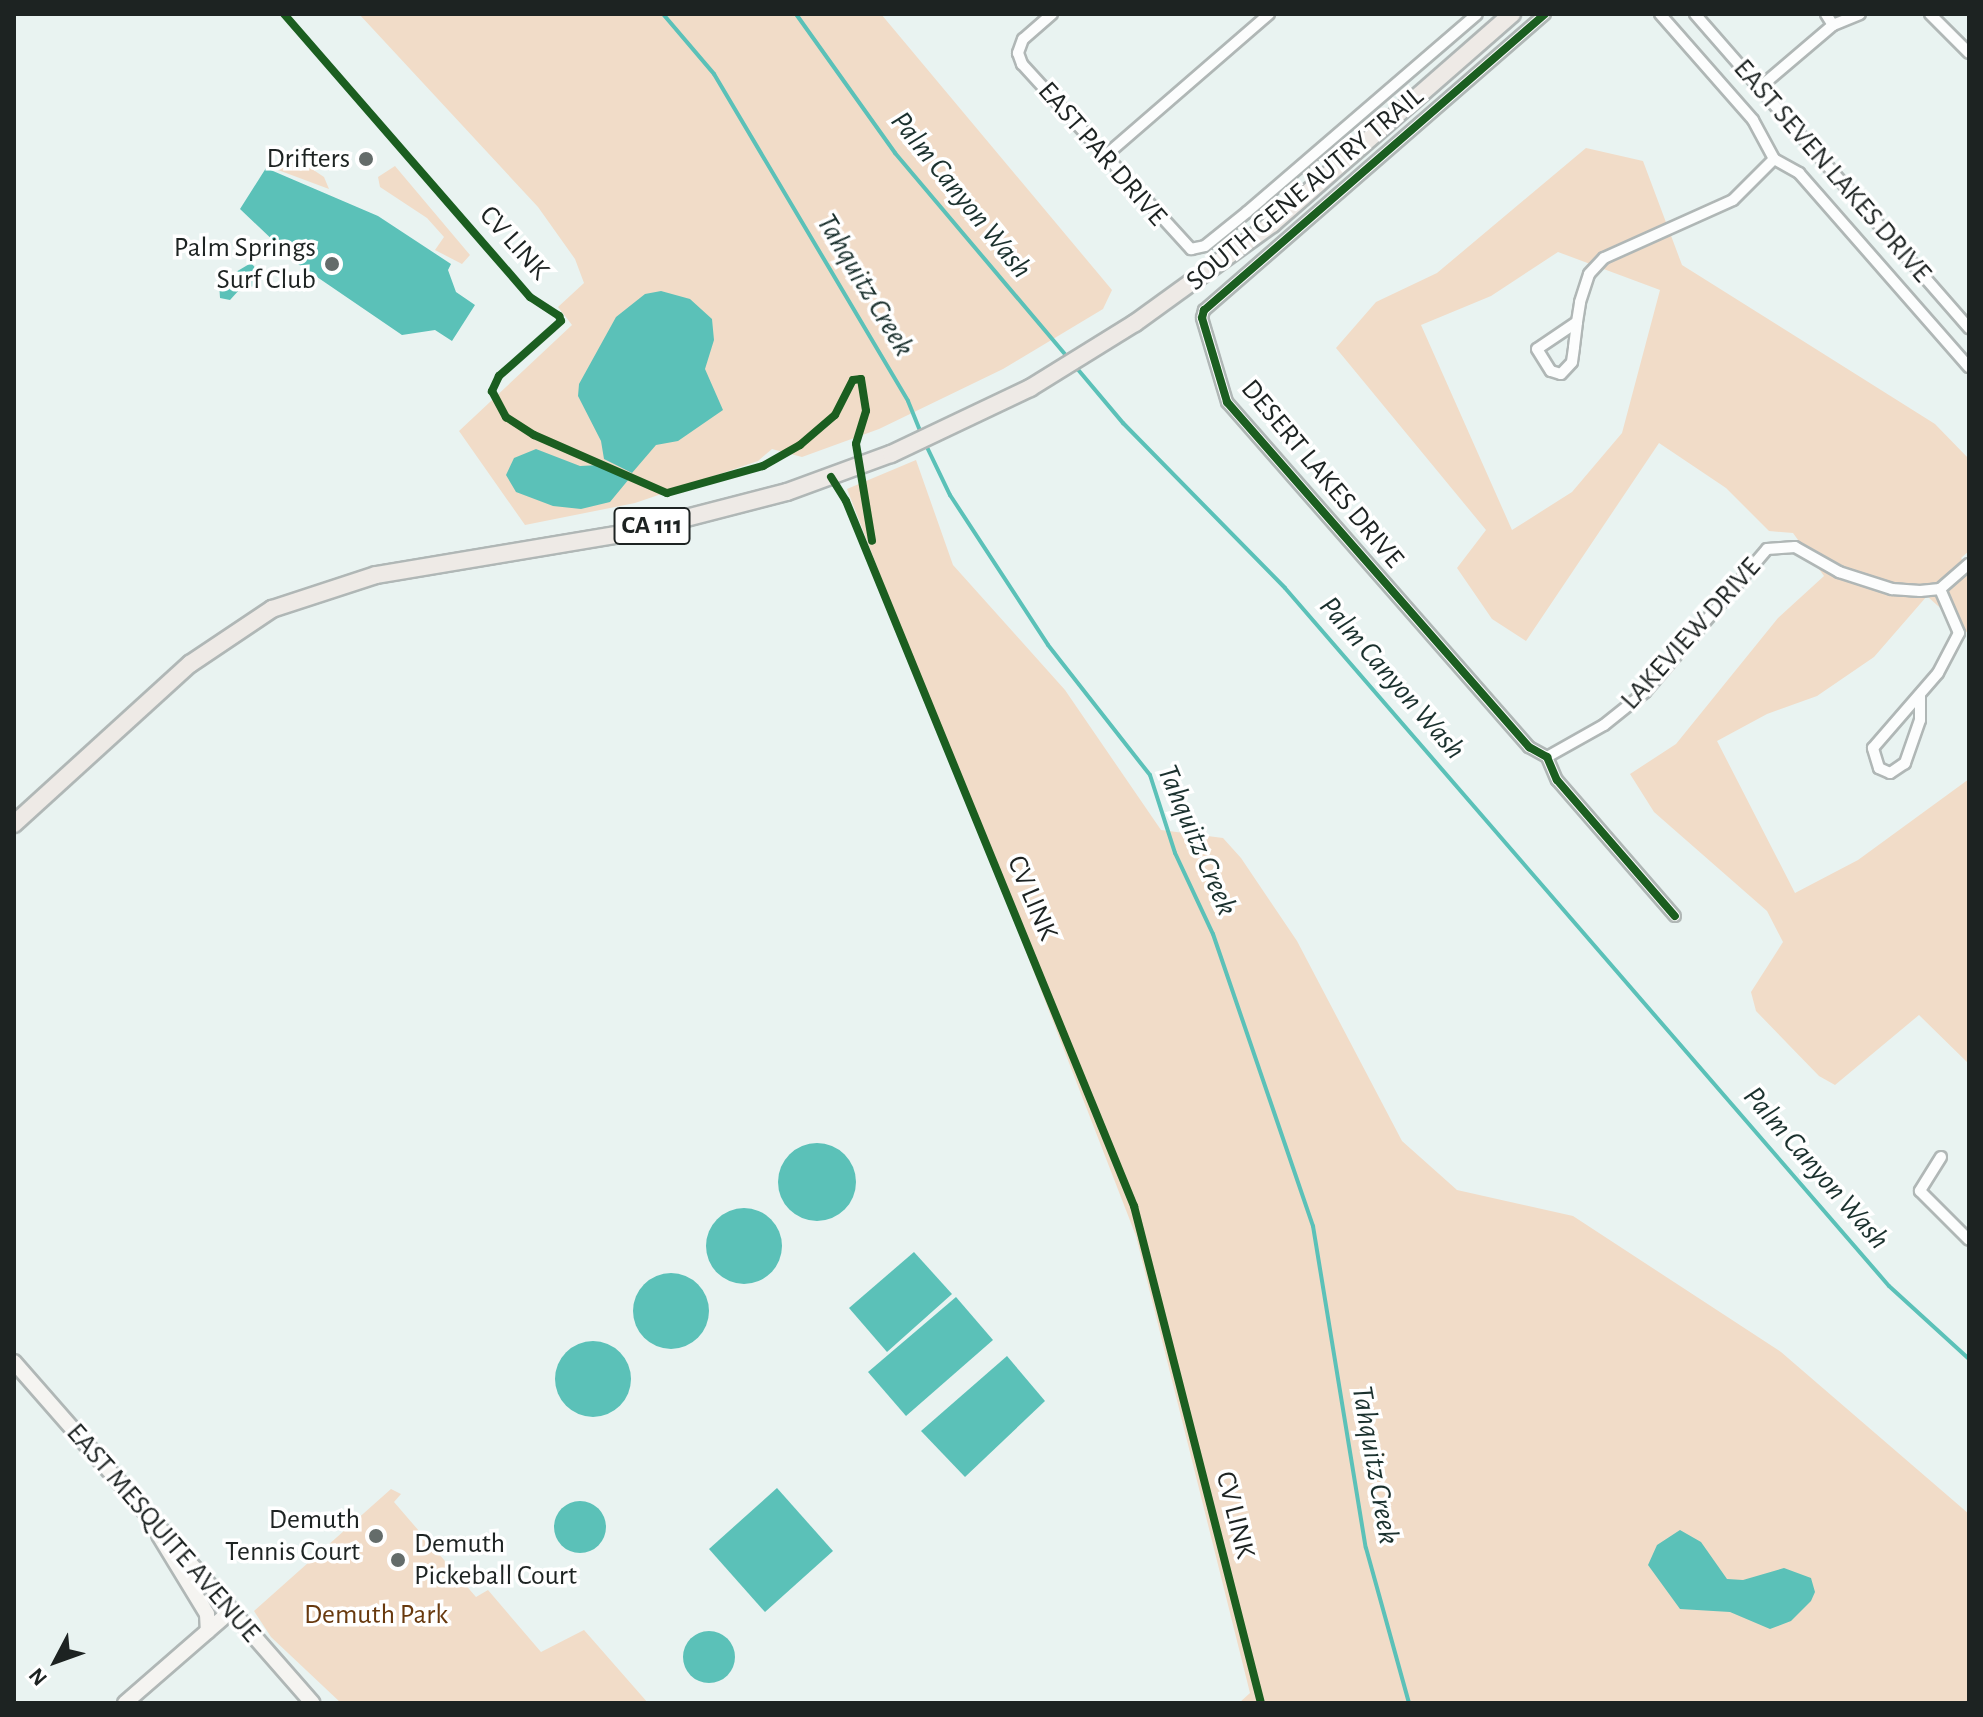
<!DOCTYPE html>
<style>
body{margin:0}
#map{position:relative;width:1983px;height:1717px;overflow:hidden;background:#e9f3f1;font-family:"Alegreya Sans",sans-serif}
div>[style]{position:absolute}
.green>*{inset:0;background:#f1dcc8}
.water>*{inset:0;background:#5bc1b8}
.round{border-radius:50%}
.stream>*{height:4px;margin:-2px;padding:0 2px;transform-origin:2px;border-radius:2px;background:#5bc1b8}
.roads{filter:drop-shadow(2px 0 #b0b7b6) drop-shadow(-2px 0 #b0b7b6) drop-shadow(0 2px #b0b7b6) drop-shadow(0 -2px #b0b7b6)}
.street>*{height:10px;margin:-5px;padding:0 5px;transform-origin:5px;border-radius:5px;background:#fcfdfd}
.secondary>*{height:14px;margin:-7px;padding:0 7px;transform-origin:7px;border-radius:7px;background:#f5f4f1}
.primary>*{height:16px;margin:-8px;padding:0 8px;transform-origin:8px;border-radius:8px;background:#eeeae6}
.cycleway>*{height:8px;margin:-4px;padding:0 4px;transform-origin:4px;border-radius:4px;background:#1b5e20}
.dots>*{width:22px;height:22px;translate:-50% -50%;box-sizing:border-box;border:4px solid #fff;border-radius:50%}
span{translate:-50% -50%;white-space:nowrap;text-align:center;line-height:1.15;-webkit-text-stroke:7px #fff;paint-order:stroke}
.shield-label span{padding:2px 6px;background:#fff;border:2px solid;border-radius:6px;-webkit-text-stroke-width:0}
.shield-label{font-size:26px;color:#1d2322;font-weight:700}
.street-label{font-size:28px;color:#1d2322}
.poi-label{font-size:28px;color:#1d2322}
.right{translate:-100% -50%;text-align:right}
.left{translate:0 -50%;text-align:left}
.park-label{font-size:28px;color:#68390e}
.water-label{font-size:30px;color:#1b312e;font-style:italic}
.frame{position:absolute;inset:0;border:16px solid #1d2322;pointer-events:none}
.north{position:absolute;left:16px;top:1621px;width:80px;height:80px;-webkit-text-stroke:6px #fff;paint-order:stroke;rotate:229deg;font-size:22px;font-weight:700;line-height:32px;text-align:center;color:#1d2322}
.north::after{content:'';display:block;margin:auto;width:28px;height:36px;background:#1d2322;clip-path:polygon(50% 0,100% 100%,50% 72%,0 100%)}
</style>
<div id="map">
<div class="green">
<div style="clip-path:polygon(359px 14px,881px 14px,1112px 290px,1103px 309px,1003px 369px,879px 429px,802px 457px,772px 449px,758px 461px,635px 503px,525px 525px,459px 431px,572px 325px,558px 307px,584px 283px,575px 259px,538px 207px)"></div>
<div style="clip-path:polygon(evenodd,1586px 148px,1643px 161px,1682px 265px,1935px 424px,1969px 459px,1969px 551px,1961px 558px,1969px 567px,1969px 634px,1927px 596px,1874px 657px,1817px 696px,1767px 714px,1717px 741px,1795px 893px,1858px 860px,1969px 779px,1969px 1064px,1919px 1015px,1835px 1085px,1819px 1076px,1756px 1011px,1751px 992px,1783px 942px,1767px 911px,1654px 812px,1630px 774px,1676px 744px,1778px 618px,1824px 576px,1793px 533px,1769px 531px,1726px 488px,1659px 443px,1526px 641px,1492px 619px,1457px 568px,1486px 530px,1336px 348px,1376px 302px,1437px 273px,1586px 148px,1558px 252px,1660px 290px,1622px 433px,1572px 492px,1512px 530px,1421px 325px,1491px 296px,1558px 252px)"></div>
<div style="clip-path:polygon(283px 160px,312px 169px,324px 177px,329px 189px,278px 170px)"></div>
<div style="clip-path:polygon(395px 166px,470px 255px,462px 264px,435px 250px,444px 237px,427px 218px,380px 187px,378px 177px)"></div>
<div style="clip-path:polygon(916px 460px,953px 565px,1065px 690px,1161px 830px,1223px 838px,1241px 858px,1297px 941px,1402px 1141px,1457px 1190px,1573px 1216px,1781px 1352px,1969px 1514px,1969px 1703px,1239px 1703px,1250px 1693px,1136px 1236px,847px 489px)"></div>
<div style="clip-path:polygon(391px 1489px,401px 1494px,394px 1502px,476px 1597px,488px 1590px,541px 1652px,584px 1630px,648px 1703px,341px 1703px,271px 1637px,254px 1611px)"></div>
</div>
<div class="water">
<div style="clip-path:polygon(266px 168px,378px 216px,451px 264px,448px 270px,456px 292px,475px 305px,452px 341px,435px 330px,402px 335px,298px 264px,240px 209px)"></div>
<div style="clip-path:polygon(251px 263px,263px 276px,259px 285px,240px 289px,230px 300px,220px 298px,219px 282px)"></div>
<div style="clip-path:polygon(661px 291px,690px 299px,712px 319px,714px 340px,705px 369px,723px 410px,678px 441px,656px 445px,632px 473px,604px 459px,601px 441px,578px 396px,579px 384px,616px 317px,645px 294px)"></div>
<div style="clip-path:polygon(536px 449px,580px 466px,600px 465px,629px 479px,610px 502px,581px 509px,553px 506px,516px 492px,506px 475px,514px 458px)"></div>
<div class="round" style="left:778px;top:1143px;width:78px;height:78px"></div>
<div class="round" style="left:706px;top:1208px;width:76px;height:76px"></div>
<div style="clip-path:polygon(914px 1252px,952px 1294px,887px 1352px,849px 1308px)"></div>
<div class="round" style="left:633px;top:1273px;width:76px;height:76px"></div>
<div style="clip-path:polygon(956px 1297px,993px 1340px,906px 1416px,868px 1372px)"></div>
<div class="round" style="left:555px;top:1341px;width:76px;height:76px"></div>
<div style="clip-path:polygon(1007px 1356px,1045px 1401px,965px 1477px,921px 1431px)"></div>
<div style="clip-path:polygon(777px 1488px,833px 1551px,765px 1612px,709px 1549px)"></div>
<div class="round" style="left:554px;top:1501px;width:52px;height:52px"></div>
<div style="clip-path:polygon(1680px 1530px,1701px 1542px,1727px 1579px,1743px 1580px,1784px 1568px,1811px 1578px,1815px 1592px,1811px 1601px,1791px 1621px,1770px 1629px,1730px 1612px,1680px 1609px,1648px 1565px,1657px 1545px)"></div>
<div class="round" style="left:683px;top:1631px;width:52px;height:52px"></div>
</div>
<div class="stream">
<div style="left:663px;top:14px;width:79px;rotate:49.6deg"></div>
<div style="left:714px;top:74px;width:380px;rotate:59.3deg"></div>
<div style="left:908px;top:401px;width:37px;rotate:68deg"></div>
<div style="left:796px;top:14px;width:171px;rotate:54.5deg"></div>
<div style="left:895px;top:153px;width:270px;rotate:49.8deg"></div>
<div style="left:1075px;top:366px;width:75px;rotate:49.9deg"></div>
<div style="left:1123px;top:423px;width:231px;rotate:45.5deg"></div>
<div style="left:1285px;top:588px;width:923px;rotate:49.13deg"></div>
<div style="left:1889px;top:1286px;width:108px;rotate:42.4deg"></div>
<div style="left:925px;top:443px;width:58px;rotate:64.3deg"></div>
<div style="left:950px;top:495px;width:179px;rotate:56.8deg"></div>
<div style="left:1048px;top:645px;width:165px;rotate:51.9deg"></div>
<div style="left:1150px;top:775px;width:82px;rotate:72.2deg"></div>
<div style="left:1175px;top:853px;width:89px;rotate:64.9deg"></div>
<div style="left:1213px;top:934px;width:309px;rotate:71.1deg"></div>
<div style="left:1313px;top:1226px;width:326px;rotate:80.7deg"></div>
<div style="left:1366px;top:1548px;width:161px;rotate:74.5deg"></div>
</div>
<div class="roads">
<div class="street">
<div style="left:1052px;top:14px;width:38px;rotate:139deg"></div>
<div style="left:1023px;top:39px;width:15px;rotate:110deg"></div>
<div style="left:1018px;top:53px;width:12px;rotate:70deg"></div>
<div style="left:1022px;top:64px;width:251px;rotate:47.6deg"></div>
<div style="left:1191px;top:249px;width:14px;rotate:-12deg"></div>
<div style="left:1205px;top:246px;width:54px;rotate:-39deg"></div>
<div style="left:1247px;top:212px;width:303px;rotate:-40.7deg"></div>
<div style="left:1545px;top:14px;width:452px;rotate:139deg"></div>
<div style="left:1204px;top:310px;width:8px;rotate:104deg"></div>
<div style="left:1202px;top:318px;width:88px;rotate:73.4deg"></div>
<div style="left:1227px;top:402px;width:459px;rotate:48.8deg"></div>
<div style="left:1529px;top:747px;width:21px;rotate:29deg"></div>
<div style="left:1547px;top:757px;width:25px;rotate:67deg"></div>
<div style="left:1557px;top:780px;width:180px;rotate:49.1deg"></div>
<div style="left:1660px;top:14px;width:141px;rotate:48.7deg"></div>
<div style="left:1753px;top:120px;width:44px;rotate:61.7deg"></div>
<div style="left:1774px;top:159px;width:29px;rotate:29deg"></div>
<div style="left:1799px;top:173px;width:258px;rotate:48.8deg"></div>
<div style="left:1695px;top:14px;width:417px;rotate:48.9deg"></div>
<div style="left:1826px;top:14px;width:13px;rotate:58deg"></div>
<div style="left:1930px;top:14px;width:55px;rotate:45deg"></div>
<div style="left:1759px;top:88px;width:97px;rotate:-40.4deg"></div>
<div style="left:1833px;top:25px;width:29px;rotate:-22deg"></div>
<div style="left:1105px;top:156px;width:217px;rotate:-40.9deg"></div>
<div style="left:1577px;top:322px;width:48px;rotate:146deg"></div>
<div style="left:1537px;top:349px;width:26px;rotate:58deg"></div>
<div style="left:1551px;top:371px;width:10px;rotate:17deg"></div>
<div style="left:1561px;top:374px;width:16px;rotate:-47deg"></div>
<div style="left:1572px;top:362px;width:15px;rotate:-82deg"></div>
<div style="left:1574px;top:347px;width:25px;rotate:-83deg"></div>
<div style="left:1577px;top:322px;width:20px;rotate:-81deg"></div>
<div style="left:1580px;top:302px;width:29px;rotate:-72deg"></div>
<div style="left:1589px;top:274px;width:22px;rotate:-47deg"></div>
<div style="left:1604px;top:258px;width:141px;rotate:-24.2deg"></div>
<div style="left:1733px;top:200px;width:58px;rotate:-45deg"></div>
<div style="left:1920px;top:696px;width:24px;rotate:90deg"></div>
<div style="left:1920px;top:720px;width:46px;rotate:109.2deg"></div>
<div style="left:1905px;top:763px;width:18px;rotate:146deg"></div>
<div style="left:1890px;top:773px;width:12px;rotate:-156deg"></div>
<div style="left:1879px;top:768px;width:21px;rotate:-107deg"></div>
<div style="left:1873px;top:748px;width:99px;rotate:-49.1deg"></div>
<div style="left:1938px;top:673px;width:45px;rotate:-62.3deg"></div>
<div style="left:1959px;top:633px;width:48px;rotate:-113.4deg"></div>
<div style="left:1547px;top:757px;width:65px;rotate:-29.3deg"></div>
<div style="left:1604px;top:725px;width:53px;rotate:-38.8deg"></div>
<div style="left:1645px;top:692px;width:188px;rotate:-49.5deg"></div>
<div style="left:1767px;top:549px;width:28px;rotate:-4deg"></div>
<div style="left:1795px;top:547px;width:51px;rotate:29.6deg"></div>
<div style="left:1839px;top:572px;width:56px;rotate:17.8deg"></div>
<div style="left:1892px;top:589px;width:28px;rotate:4deg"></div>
<div style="left:1920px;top:591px;width:20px;rotate:-6deg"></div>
<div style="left:1940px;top:589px;width:38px;rotate:-41deg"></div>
<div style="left:1941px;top:1157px;width:40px;rotate:122deg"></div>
<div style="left:1920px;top:1191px;width:69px;rotate:45deg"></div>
</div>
<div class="secondary">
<div style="left:14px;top:1362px;width:453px;rotate:48.8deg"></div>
<div style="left:159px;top:1535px;width:92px;rotate:58.7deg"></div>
<div style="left:207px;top:1614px;width:17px;rotate:87deg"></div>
<div style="left:125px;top:1703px;width:140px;rotate:-41deg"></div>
</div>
<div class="primary">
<div style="left:14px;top:824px;width:238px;rotate:-42.3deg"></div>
<div style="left:190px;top:664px;width:99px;rotate:-33.9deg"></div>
<div style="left:272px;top:609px;width:109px;rotate:-18.1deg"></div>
<div style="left:376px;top:575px;width:255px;rotate:-9.5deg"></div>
<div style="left:628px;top:533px;width:164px;rotate:-14.5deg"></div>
<div style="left:787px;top:492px;width:111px;rotate:-20.1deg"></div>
<div style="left:891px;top:454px;width:154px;rotate:-25.4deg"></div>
<div style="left:1030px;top:388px;width:123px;rotate:-31.8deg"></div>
<div style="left:1135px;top:323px;width:169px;rotate:-35.9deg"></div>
<div style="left:1272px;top:224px;width:319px;rotate:-41.2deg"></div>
</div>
</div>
<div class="cycleway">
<div style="left:284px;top:14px;width:375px;rotate:49deg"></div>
<div style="left:530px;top:297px;width:35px;rotate:33deg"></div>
<div style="left:559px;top:316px;width:5px;rotate:68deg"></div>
<div style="left:561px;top:321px;width:83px;rotate:138.4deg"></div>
<div style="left:499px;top:376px;width:17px;rotate:115deg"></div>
<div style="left:492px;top:391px;width:30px;rotate:62deg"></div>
<div style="left:506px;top:417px;width:33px;rotate:33deg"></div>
<div style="left:534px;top:435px;width:145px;rotate:23.6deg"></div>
<div style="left:667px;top:493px;width:100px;rotate:-15.7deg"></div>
<div style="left:763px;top:466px;width:43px;rotate:-29.6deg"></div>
<div style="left:800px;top:445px;width:46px;rotate:-40.6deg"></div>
<div style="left:835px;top:415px;width:39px;rotate:-63deg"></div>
<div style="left:853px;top:380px;width:8px;rotate:-7deg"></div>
<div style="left:861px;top:379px;width:32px;rotate:81deg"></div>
<div style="left:866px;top:411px;width:34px;rotate:107deg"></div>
<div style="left:856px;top:444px;width:98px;rotate:80.6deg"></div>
<div style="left:1545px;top:14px;width:452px;rotate:139deg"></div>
<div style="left:1204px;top:310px;width:8px;rotate:104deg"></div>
<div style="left:1202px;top:318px;width:88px;rotate:73.4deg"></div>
<div style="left:1227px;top:402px;width:459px;rotate:48.8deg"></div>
<div style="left:1529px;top:747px;width:21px;rotate:29deg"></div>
<div style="left:1547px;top:757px;width:25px;rotate:67deg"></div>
<div style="left:1557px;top:780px;width:180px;rotate:49.1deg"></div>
<div style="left:831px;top:477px;width:28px;rotate:58deg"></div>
<div style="left:846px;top:501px;width:762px;rotate:67.78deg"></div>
<div style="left:1134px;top:1206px;width:513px;rotate:75.67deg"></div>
</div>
<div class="dots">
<div style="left:366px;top:159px;background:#646c6a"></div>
<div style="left:332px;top:264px;background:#646c6a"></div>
<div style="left:376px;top:1536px;background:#646c6a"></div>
<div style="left:398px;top:1560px;background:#646c6a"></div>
</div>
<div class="shield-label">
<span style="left:652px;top:526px">CA 111</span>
</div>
<div class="street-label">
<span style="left:1102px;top:154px;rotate:49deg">EAST PAR DRIVE</span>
<span style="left:1832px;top:171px;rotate:49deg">EAST SEVEN LAKES DRIVE</span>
<span style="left:1305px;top:189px;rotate:-40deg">SOUTH GENE AUTRY TRAIL</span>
<span style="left:514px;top:243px;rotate:48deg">CV LINK</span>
<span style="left:1322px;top:474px;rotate:50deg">DESERT LAKES DRIVE</span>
<span style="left:1691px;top:634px;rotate:-48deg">LAKEVIEW DRIVE</span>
<span style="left:1032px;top:898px;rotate:67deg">CV LINK</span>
<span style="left:1235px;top:1515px;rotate:76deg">CV LINK</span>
<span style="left:163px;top:1533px;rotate:49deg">EAST MESQUITE AVENUE</span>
</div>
<div class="poi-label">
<span class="right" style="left:350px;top:159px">Drifters</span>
<span class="right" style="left:316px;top:264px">Palm Springs<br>Surf Club</span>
<span class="right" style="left:360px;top:1536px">Demuth<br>Tennis Court</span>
<span class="left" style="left:414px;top:1560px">Demuth<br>Pickeball Court</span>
</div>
<div class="park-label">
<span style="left:376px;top:1615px">Demuth Park</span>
</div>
<div class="water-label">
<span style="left:961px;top:195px;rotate:51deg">Palm Canyon Wash</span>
<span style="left:865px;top:285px;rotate:59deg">Tahquitz Creek</span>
<span style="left:1392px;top:678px;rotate:49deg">Palm Canyon Wash</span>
<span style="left:1197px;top:840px;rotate:67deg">Tahquitz Creek</span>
<span style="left:1816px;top:1168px;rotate:49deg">Palm Canyon Wash</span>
<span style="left:1375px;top:1465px;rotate:80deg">Tahquitz Creek</span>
</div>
<div class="frame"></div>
<div class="north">N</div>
</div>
